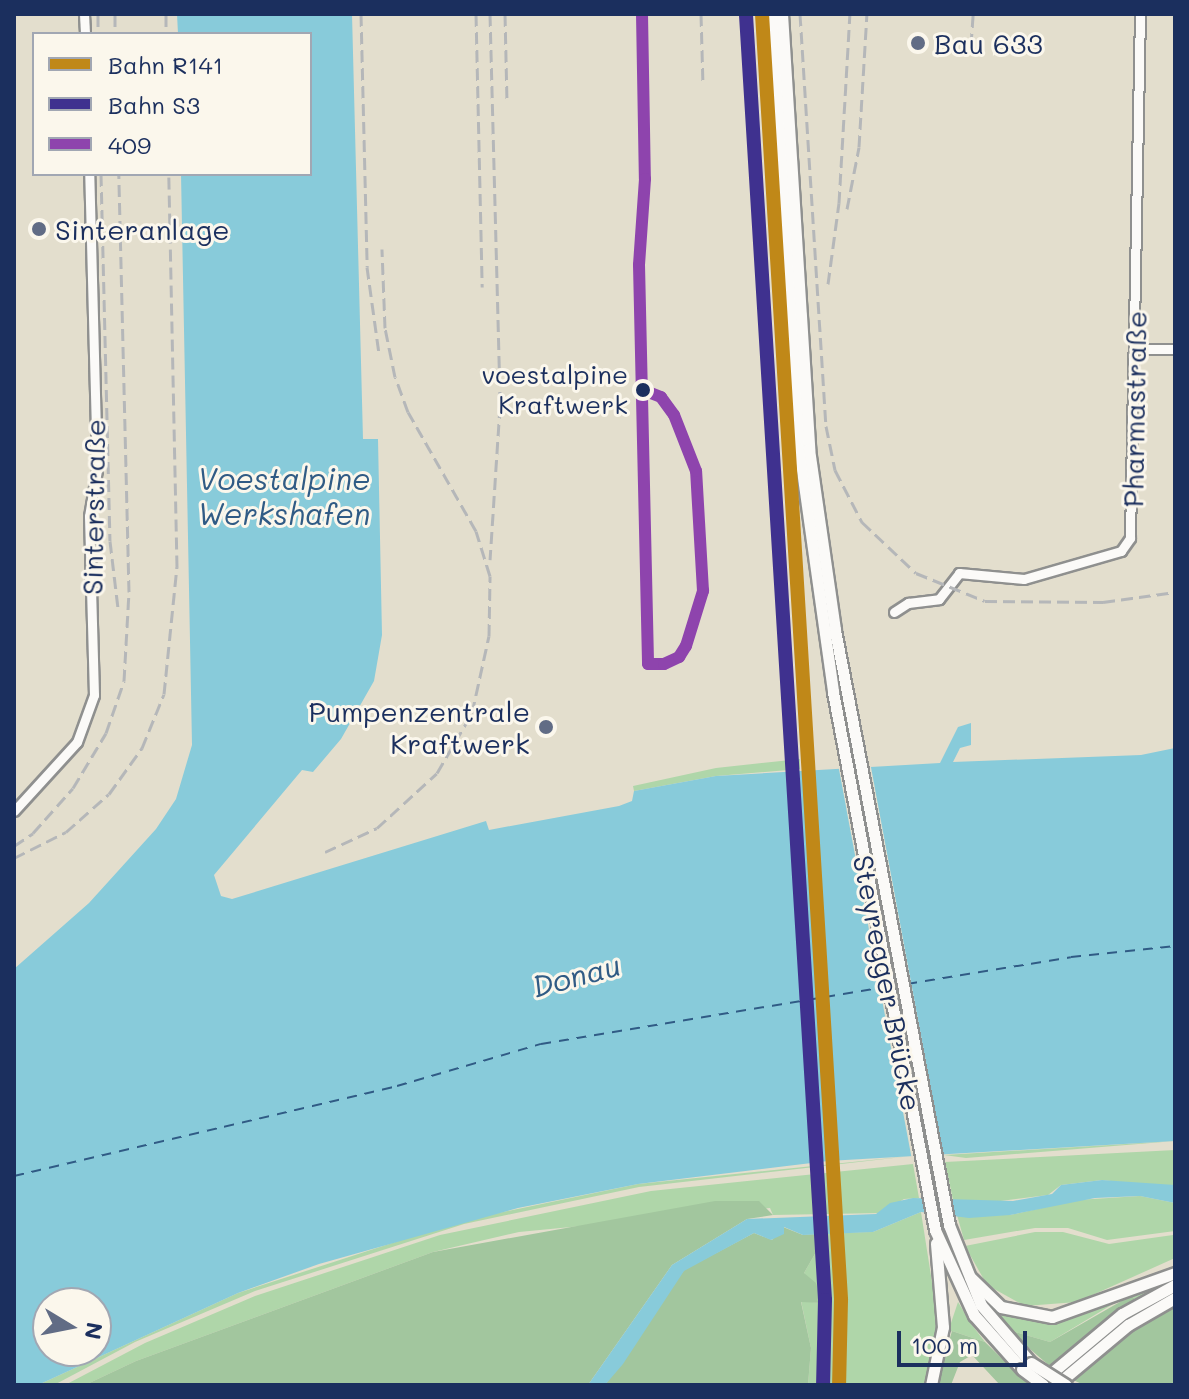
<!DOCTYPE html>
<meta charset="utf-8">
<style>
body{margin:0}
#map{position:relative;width:1189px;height:1399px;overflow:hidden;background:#e3decd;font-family:Mali,sans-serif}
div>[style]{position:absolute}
.green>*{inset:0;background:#afd6a9}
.forest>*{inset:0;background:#a2c69e}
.water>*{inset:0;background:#88cbda}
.pier>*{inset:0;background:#e3decd}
.ferry>*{height:2px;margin-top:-1px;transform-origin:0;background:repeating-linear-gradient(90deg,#305b85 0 10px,transparent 0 18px)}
.roads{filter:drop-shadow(2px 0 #8f908f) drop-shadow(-2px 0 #8f908f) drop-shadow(0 2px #8f908f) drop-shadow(0 -2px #8f908f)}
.minor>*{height:9px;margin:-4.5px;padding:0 4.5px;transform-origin:4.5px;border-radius:4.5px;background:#fbfaf8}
.major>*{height:11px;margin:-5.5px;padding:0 5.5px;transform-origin:5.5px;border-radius:5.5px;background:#fbfaf8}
.rail>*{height:3px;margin-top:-1.5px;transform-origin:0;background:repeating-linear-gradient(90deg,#b5b7b9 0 12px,transparent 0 18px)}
.bridges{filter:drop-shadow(2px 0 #8f908f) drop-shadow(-2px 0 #8f908f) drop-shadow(0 2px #8f908f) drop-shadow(0 -2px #8f908f)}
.major-bridge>*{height:11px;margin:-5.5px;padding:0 5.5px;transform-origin:5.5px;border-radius:5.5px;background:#fbfaf8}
.bus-1>*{height:12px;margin:-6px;padding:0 6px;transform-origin:6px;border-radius:6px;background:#8e44ad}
.rail-1>*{height:14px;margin:-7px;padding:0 7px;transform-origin:7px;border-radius:7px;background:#c08818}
.rail-2>*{height:14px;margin:-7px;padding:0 7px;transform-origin:7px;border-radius:7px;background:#3f318f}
.dots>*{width:22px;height:22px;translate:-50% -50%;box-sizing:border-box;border:4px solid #fbf7ec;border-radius:50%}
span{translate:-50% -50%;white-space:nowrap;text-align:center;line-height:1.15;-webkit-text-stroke:6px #fbf7ec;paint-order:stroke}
.bus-label{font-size:26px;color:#1b2f5e}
.right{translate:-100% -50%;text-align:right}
.poi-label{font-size:28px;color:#1b2f5e}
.left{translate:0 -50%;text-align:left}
.street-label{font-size:28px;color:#1b2f5e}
.water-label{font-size:30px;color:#305b85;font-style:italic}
.frame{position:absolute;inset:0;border:16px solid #1b2f5e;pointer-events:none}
.legend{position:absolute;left:32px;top:32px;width:280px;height:144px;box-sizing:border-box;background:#fbf7ec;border:2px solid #a1a7b3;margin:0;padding:10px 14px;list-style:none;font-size:24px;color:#1b2f5e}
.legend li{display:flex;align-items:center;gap:16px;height:40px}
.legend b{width:40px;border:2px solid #a1a7b3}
.north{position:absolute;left:32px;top:1287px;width:80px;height:80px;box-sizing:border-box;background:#fbf7ec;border:2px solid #a1a7b3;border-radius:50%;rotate:100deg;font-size:22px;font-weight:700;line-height:32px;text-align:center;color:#1b2f5e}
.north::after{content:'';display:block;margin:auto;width:28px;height:36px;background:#616c85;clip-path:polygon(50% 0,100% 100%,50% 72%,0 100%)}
.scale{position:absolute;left:897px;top:1331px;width:130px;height:36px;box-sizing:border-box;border:4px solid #1b2f5e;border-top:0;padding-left:10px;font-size:24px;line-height:28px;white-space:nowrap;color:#1b2f5e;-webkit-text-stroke:6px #fbf7ec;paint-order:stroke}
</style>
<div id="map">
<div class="green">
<div style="clip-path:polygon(800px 759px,800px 769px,716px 776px,634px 791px,633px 786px,716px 768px)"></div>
<div style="clip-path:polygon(1175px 1141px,966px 1158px,944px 1155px)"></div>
<div style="clip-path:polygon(1175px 1150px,1175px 1185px,1167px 1187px,1102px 1180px,1061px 1185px,1048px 1195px,977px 1204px,953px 1200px,945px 1162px)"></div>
<div style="clip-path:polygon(911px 1156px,639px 1187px,464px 1224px,255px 1291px,135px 1342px,54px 1385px,38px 1385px,238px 1293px,460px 1221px,638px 1184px)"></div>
<div style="clip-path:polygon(913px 1164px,919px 1198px,904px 1199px,881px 1213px,773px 1215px,770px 1208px,519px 1232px,433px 1252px,136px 1361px,85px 1385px,65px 1385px,145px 1343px,255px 1296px,440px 1235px,651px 1191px)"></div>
<div style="clip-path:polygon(1140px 1196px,1175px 1203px,1175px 1231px,1107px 1240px,1068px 1228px,1035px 1228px,964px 1240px,957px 1215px,1010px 1215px,1077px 1200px)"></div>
<div style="clip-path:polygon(921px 1212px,939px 1327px,927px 1385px,843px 1385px,844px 1276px,836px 1277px,834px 1385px,808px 1385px,811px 1348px,801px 1301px,821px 1303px,804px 1273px,827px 1233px,873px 1232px)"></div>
<div style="clip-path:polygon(1035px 1232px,1063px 1232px,1109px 1244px,1173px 1235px,1175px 1258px,1077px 1302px,1025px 1306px,987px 1285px,965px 1246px)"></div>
<div style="clip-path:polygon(1175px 1278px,1135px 1300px,1132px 1295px,1118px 1301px,1050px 1342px,1008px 1330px,988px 1303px,1022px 1317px,1062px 1319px)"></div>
<div style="clip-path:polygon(958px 1302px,972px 1325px,985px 1342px,952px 1331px,947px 1335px)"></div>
</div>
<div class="forest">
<div style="clip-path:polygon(715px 1201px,759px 1201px,773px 1215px,747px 1219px,672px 1265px,588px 1385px,85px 1385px,136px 1361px,433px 1252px)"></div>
<div style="clip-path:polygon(783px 1227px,803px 1235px,827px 1233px,804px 1273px,816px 1283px,822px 1303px,801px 1302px,811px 1348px,808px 1385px,605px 1385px,684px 1270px,754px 1233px,772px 1240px)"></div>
<div style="clip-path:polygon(1132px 1295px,1135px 1300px,1052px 1368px,1008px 1330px,1050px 1342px)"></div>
<div style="clip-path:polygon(1175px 1305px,1175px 1385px,1084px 1385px,1073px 1380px,1123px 1338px)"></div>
<div style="clip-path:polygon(952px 1331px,985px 1342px,1029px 1385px,999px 1384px,972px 1355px,960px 1362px,951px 1385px,936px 1385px)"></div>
</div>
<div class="water">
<div style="clip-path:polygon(evenodd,177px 14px,352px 14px,363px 439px,378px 439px,382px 635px,374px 681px,341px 739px,313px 772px,302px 770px,214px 875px,221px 896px,232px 899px,486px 821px,489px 830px,619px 806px,632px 801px,634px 791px,716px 776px,940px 763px,958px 727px,971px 723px,971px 745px,960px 748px,953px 762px,1141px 755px,1175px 748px,1175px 1141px,828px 1161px,638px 1184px,518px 1208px,319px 1264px,238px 1293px,38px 1385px,14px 1385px,14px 969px,89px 903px,156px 829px,176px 799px,192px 745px,181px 174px,310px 174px,310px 34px,178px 34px,177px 14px,48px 1303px,96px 1303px,96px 1351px,48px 1351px,48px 1303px)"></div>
<div style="clip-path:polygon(1102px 1180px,1175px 1185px,1175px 1203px,1140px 1196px,1095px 1198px,1010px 1215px,969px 1218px,921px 1212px,873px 1232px,803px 1235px,784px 1227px,784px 1234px,771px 1240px,754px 1233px,684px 1271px,623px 1364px,605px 1385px,588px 1385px,672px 1265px,747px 1219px,876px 1214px,890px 1203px,913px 1198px,1013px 1201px,1052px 1194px,1061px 1185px)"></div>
</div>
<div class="pier">
<div style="clip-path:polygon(870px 762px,944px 1159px,912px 1160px,838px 764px)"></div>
<div style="clip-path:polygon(803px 765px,814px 769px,837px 1165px,829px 1165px)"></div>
</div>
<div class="ferry">
<div style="left:907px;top:984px;width:166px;rotate:-9.3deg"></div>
<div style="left:1071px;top:957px;width:105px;rotate:-6deg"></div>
<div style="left:14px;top:1176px;width:393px;rotate:-13.2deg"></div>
<div style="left:397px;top:1086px;width:150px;rotate:-16.3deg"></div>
<div style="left:541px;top:1044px;width:349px;rotate:-9.4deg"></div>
</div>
<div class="roads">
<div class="minor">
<div style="left:84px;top:14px;width:20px;rotate:87deg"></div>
<div style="left:1135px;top:349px;width:40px"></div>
<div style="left:894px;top:612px;width:17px;rotate:-33deg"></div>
<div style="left:908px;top:603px;width:31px;rotate:-7deg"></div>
<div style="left:939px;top:599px;width:33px;rotate:-52deg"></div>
<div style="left:959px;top:573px;width:65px;rotate:5.3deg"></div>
<div style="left:1024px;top:579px;width:101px;rotate:-16.1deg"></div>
<div style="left:1121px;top:551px;width:16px;rotate:-55deg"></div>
<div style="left:1130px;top:538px;width:524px;rotate:-88.91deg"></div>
<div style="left:14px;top:811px;width:93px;rotate:-47.6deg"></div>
<div style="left:77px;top:742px;width:50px;rotate:-70.1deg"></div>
<div style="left:94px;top:695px;width:179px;rotate:-91.6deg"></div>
<div style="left:89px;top:516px;width:47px;rotate:-80.1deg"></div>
<div style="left:97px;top:470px;width:296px;rotate:-91.5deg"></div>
</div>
<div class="major">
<div style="left:772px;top:14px;width:436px;rotate:86.4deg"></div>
<div style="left:799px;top:449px;width:245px;rotate:82deg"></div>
<div style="left:833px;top:692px;width:548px;rotate:79.26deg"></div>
<div style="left:935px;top:1230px;width:94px;rotate:65.4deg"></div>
<div style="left:974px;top:1315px;width:72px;rotate:48.4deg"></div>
<div style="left:782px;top:14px;width:436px;rotate:86.4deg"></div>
<div style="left:809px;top:449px;width:183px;rotate:81.8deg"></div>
<div style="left:835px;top:630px;width:606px;rotate:79.15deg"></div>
<div style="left:949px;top:1225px;width:86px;rotate:68.2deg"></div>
<div style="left:981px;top:1305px;width:77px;rotate:49.2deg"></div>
<div style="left:970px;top:1277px;width:43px;rotate:44.1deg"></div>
<div style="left:1001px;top:1307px;width:52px;rotate:11.1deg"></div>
<div style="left:1052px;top:1317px;width:131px;rotate:-19.7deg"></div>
<div style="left:1043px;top:1380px;width:103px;rotate:-39.9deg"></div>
<div style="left:1122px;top:1314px;width:60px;rotate:-28.7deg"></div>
<div style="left:931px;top:1385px;width:59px;rotate:-78.3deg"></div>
<div style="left:943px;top:1327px;width:84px;rotate:-94.8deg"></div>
<div style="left:1056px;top:1385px;width:94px;rotate:-39.8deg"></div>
<div style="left:1128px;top:1325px;width:54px;rotate:-29.9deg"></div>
</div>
</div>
<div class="rail">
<div style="left:98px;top:14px;width:20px;rotate:90deg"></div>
<div style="left:115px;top:14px;width:20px;rotate:90deg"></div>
<div style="left:166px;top:14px;width:20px;rotate:90deg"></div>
<div style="left:361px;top:14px;width:253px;rotate:88.6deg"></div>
<div style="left:367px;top:267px;width:87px;rotate:82.1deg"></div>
<div style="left:476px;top:14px;width:273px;rotate:88.7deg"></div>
<div style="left:490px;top:14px;width:392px;rotate:88.5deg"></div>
<div style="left:500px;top:406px;width:154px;rotate:93.7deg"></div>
<div style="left:505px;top:14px;width:87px;rotate:88.7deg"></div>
<div style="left:701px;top:14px;width:71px;rotate:88.4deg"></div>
<div style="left:800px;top:14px;width:413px;rotate:86.4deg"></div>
<div style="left:826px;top:426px;width:45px;rotate:78.4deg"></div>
<div style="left:835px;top:470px;width:59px;rotate:62.6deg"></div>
<div style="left:862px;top:522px;width:74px;rotate:43.4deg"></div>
<div style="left:916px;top:573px;width:74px;rotate:22.1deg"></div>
<div style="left:985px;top:601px;width:118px;rotate:0.5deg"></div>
<div style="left:1103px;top:602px;width:73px;rotate:-7.9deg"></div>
<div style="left:971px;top:45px;width:31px;rotate:-86deg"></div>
<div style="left:101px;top:174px;width:367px;rotate:88.6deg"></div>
<div style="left:110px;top:541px;width:67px;rotate:83.2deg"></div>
<div style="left:847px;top:209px;width:63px;rotate:-79deg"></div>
<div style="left:859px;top:147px;width:133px;rotate:-86.6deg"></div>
<div style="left:828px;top:284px;width:82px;rotate:-82.3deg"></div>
<div style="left:839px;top:203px;width:189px;rotate:-86.7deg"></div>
<div style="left:14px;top:846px;width:23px;rotate:-34deg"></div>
<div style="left:33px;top:833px;width:60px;rotate:-48.4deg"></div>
<div style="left:73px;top:788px;width:64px;rotate:-59deg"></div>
<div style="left:106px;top:733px;width:55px;rotate:-70.9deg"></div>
<div style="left:124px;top:681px;width:89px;rotate:-86.8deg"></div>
<div style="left:129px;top:592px;width:418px;rotate:-91.4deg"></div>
<div style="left:325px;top:852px;width:57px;rotate:-24.8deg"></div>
<div style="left:377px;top:828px;width:81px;rotate:-42.5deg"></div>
<div style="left:437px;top:773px;width:69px;rotate:-59.7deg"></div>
<div style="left:472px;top:713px;width:79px;rotate:-77.6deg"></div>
<div style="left:489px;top:636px;width:60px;rotate:-89deg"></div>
<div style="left:490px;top:576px;width:47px;rotate:-107.3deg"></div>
<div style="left:476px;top:531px;width:137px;rotate:-119.7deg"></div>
<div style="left:408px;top:412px;width:37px;rotate:-110deg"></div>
<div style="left:395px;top:377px;width:50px;rotate:-101.5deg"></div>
<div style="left:385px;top:328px;width:79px;rotate:-92.2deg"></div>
<div style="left:14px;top:858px;width:58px;rotate:-26.6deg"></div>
<div style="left:66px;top:832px;width:57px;rotate:-41.5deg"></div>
<div style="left:109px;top:794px;width:57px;rotate:-54.3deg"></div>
<div style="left:142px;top:748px;width:58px;rotate:-67.8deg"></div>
<div style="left:164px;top:694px;width:128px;rotate:-84.2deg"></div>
<div style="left:177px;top:567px;width:393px;rotate:-91.2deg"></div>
</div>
<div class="bridges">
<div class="major-bridge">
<div style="left:1031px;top:1363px;width:41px;rotate:32.2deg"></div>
<div style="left:1022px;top:1369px;width:26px;rotate:37deg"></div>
</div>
</div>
<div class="bus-1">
<div style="left:642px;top:14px;width:165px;rotate:89deg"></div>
<div style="left:645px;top:179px;width:86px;rotate:94deg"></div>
<div style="left:639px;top:265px;width:399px;rotate:88.7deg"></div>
<div style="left:648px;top:664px;width:16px"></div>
<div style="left:664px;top:664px;width:17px;rotate:-25deg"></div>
<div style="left:679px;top:657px;width:13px;rotate:-58deg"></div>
<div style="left:686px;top:646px;width:58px;rotate:-72.8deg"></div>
<div style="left:703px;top:591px;width:120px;rotate:-93.3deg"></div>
<div style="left:696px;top:471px;width:60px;rotate:-111.4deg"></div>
<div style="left:674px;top:415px;width:22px;rotate:-126deg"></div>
<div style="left:661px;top:397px;width:19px;rotate:-159deg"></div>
</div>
<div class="rail-1">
<div style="left:762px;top:14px;width:1288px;rotate:86.48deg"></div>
<div style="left:841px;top:1300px;width:85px;rotate:91.3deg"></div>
</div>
<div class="rail-2">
<div style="left:746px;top:15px;width:1287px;rotate:86.48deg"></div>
<div style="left:825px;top:1300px;width:85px;rotate:91.3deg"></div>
</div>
<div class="dots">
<div style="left:918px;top:43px;background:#616c85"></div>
<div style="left:39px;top:229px;background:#616c85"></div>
<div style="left:643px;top:390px;background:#1b2f5e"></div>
<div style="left:546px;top:727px;background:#616c85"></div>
</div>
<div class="bus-label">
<span class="right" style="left:628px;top:390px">voestalpine<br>Kraftwerk</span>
</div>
<div class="poi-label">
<span class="left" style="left:934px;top:43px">Bau 633</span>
<span class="left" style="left:55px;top:229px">Sinteranlage</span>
<span class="right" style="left:530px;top:727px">Pumpenzentrale<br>Kraftwerk</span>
</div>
<div class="street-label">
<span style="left:1134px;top:409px;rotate:-89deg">Pharmastraße</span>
<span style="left:93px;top:507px;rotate:-89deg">Sinterstraße</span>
<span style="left:888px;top:983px;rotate:79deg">Steyregger Brücke</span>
</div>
<div class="water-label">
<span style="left:284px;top:495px">Voestalpine<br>Werkshafen</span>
<span style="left:576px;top:975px;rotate:-15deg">Donau</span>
</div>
<div class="frame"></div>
<ul class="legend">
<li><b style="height:10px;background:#c08818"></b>Bahn R141</li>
<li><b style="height:10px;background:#3f318f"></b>Bahn S3</li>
<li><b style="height:10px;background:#8e44ad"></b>409</li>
</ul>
<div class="north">N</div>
<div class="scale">100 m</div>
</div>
